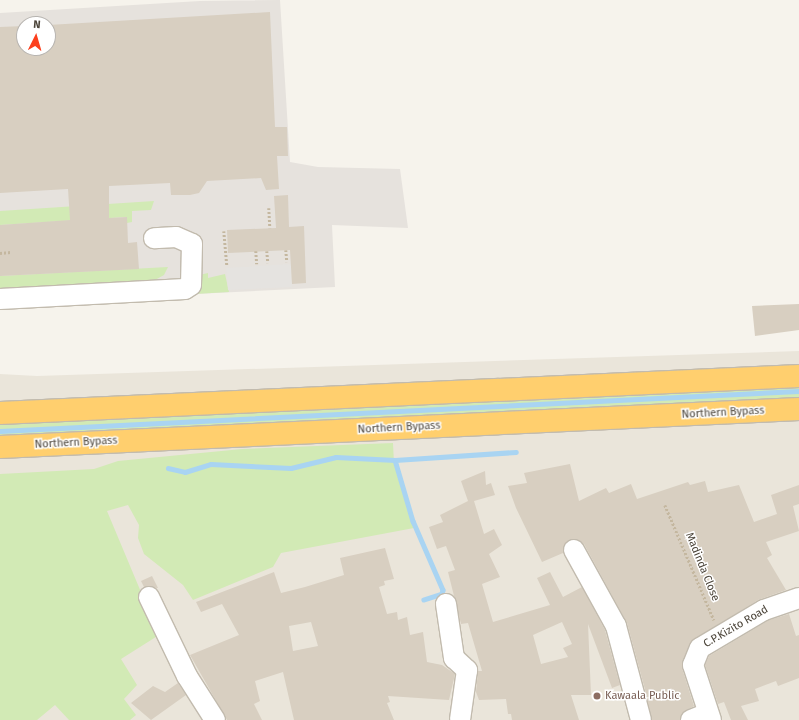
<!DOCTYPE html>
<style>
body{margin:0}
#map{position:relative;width:799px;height:720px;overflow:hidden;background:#f6f3ec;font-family:"Fira Sans",sans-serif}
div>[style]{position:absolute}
.residential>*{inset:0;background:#eae5da}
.industrial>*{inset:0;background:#e6e2dd}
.green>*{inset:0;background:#d2eab5}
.parking>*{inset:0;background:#e5e3e0}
.stream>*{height:4.5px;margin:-2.25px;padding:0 2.25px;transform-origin:2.25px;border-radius:2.25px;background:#a9d4f2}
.building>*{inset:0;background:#d8cfc1}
.path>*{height:2.5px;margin-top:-1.25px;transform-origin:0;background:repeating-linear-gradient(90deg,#c4b79f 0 2px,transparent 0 4px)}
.roads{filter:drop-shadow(1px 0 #c2bbae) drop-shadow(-1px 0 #c2bbae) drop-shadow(0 1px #c2bbae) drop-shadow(0 -1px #c2bbae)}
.minor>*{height:20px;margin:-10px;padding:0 10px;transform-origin:10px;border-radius:10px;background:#fff}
.highway>*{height:22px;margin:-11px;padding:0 11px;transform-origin:11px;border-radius:11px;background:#ffcf6e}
.dots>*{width:11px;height:11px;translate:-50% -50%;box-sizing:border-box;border:2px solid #fff;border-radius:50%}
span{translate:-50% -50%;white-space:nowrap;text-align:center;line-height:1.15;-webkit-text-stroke:3px #fff;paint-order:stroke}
.street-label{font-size:11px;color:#4b4439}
.education-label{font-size:11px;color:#785e54}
.left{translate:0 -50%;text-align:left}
.north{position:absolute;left:16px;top:16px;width:40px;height:40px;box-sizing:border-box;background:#fff;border:1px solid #b7b4b0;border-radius:50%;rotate:5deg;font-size:11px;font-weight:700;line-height:16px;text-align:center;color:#4b4439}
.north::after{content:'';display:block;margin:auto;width:14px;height:18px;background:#fc3f1d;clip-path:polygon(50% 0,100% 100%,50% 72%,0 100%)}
</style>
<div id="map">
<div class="residential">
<div style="clip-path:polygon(799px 351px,799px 720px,0 720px,0 374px,37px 376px)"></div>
</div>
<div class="industrial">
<div style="clip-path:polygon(evenodd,280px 0,290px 162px,318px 167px,400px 169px,408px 228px,332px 225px,335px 287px,195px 294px,155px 280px,0 289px,0 13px,200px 1px,280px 0,24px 24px,48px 24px,48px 48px,24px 48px,24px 24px)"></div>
</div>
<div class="green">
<div style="clip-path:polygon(154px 201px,151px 210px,132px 211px,132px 222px,127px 223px,126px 217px,0 225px,0 211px)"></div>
<div style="clip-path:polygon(168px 267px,164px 275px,155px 280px,0 289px,0 276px)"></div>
<div style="clip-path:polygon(208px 273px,208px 278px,225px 274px,229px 292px,195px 294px,199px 275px)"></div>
<div style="clip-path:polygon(799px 383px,799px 398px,0 437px,0 422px)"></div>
<div style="clip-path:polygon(393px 443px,394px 464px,414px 528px,281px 553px,273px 567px,193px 600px,183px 585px,144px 554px,138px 538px,139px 525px,128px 505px,107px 511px,159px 635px,121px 659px,137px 685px,124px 699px,136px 715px,130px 720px,69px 720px,55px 705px,37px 720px,0 720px,0 474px,94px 469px,118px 461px,242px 449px)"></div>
</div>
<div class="parking">
<div style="clip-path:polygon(291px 264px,292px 287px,228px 290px,226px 268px)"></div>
</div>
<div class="stream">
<div style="left:0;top:431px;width:800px;rotate:-2.87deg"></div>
<div style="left:395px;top:460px;width:64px;rotate:73.6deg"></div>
<div style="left:413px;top:521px;width:75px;rotate:66.5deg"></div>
<div style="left:443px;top:590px;width:4px;rotate:104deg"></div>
<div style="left:442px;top:594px;width:19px;rotate:162deg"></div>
<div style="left:168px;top:468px;width:17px;rotate:13deg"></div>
<div style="left:185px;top:472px;width:27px;rotate:-17deg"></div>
<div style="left:211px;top:464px;width:80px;rotate:2.9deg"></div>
<div style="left:291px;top:468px;width:46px;rotate:-13.7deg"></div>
<div style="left:336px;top:457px;width:59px;rotate:2.9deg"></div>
<div style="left:395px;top:460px;width:121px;rotate:-3.8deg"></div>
</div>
<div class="building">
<div style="clip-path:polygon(270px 12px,275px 127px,287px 127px,288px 156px,277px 156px,279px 189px,266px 190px,261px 178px,207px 181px,199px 193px,190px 195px,171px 195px,170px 183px,109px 186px,109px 218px,127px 217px,128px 243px,137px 242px,139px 269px,0 276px,0 225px,70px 220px,68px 189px,0 193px,0 27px,24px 26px,24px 48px,48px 48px,48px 25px)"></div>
<div style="clip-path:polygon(288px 195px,289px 227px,304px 226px,306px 283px,292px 284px,290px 250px,228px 253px,227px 230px,276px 228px,274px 196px)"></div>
<div style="clip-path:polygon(799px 304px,799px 330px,755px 336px,752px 306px)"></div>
<div style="clip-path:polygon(570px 464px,579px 501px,606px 488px,609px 493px,631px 484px,637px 499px,688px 482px,690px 485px,705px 481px,708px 492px,739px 485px,754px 522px,777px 514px,771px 495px,799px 485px,799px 504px,793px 506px,799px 531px,766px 542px,772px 555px,767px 558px,786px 590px,758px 600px,690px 643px,682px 668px,694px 706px,682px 713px,680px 720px,652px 720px,647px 699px,653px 697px,647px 697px,627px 623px,584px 544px,569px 540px,563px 553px,542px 562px,516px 508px,508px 486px,527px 483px,524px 473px)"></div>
<div style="clip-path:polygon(evenodd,485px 471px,486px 485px,491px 483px,495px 495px,474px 501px,484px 534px,494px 529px,502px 545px,489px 554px,500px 577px,482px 584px,493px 622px,550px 605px,537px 578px,550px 572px,563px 597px,582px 587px,605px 630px,620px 685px,612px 688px,588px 624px,591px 695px,571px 695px,579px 720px,512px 720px,511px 714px,508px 714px,506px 699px,479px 700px,476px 692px,478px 671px,482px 671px,468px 623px,461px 624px,448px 572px,455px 570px,446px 546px,437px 549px,429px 527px,443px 522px,440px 515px,468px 501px,461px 481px,485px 471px,562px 622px,572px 644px,563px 648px,568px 657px,541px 664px,533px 635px,562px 622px)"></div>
<div style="clip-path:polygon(evenodd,385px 548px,394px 579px,384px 581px,385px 585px,379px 587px,387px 614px,397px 612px,398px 620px,407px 617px,410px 635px,423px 632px,427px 662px,442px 665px,455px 674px,449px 700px,388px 696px,390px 702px,387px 703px,394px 720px,294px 720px,283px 672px,255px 681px,260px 701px,254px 704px,262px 720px,227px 720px,190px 655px,239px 635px,222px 604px,201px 612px,196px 602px,274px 572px,281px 593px,305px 587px,344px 575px,340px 558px,385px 548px,311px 622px,318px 646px,293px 651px,289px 626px,311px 622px)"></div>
<div style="clip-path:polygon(152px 576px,158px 588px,144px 587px,141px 581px)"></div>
<div style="clip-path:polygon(789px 614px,796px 636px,799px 635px,799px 678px,778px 686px,776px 681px,755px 689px,759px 701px,741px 706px,748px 720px,731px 720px,724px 702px,718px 704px,705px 665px,709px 656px,769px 620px)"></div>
<div style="clip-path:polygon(178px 683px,186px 695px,151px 720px,131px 703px,153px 686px,165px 692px)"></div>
</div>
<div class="path">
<div style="left:269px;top:208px;width:20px;rotate:87deg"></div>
<div style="left:224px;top:231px;width:35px;rotate:85deg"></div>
<div style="left:286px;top:250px;width:12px;rotate:85deg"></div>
<div style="left:256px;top:251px;width:13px;rotate:86deg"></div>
<div style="left:267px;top:251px;width:12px;rotate:85deg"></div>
<div style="left:0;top:253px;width:11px;rotate:-5deg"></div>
<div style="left:665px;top:505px;width:125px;rotate:66.9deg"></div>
</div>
<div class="roads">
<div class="minor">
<div style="left:0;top:299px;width:185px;rotate:-3.1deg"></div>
<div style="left:185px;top:289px;width:7px;rotate:-34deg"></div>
<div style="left:191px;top:285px;width:41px;rotate:-88.6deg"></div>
<div style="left:192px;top:244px;width:17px;rotate:-156deg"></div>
<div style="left:176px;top:237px;width:22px;rotate:177deg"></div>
<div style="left:574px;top:550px;width:87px;rotate:61.1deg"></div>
<div style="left:616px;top:626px;width:97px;rotate:75.1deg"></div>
<div style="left:149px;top:597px;width:88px;rotate:64.3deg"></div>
<div style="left:187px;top:676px;width:52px;rotate:57.5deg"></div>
<div style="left:446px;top:604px;width:55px;rotate:81.6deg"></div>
<div style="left:454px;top:658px;width:18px;rotate:43deg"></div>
<div style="left:467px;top:670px;width:50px;rotate:98deg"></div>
<div style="left:691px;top:720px;width:18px;rotate:-22deg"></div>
<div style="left:711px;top:720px;width:58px;rotate:-108.1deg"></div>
<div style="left:693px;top:665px;width:18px;rotate:-68deg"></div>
<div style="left:700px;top:648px;width:74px;rotate:-30.7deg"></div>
<div style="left:764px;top:610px;width:37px;rotate:-19deg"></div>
</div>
<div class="highway">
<div style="left:0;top:413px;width:800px;rotate:-2.65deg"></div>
<div style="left:0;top:447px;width:800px;rotate:-2.72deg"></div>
</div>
</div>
<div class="dots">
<div style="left:597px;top:696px;background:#8d6e63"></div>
</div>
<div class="street-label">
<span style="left:723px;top:413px;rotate:-3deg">Northern Bypass</span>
<span style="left:399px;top:428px;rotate:-3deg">Northern Bypass</span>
<span style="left:76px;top:443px;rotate:-3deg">Northern Bypass</span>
<span style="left:702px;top:567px;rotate:68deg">Madinda Close</span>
<span style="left:736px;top:627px;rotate:-30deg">C.P.Kizito Road</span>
</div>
<div class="education-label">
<span class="left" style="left:605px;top:696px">Kawaala Public</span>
</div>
<div class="north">N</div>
</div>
